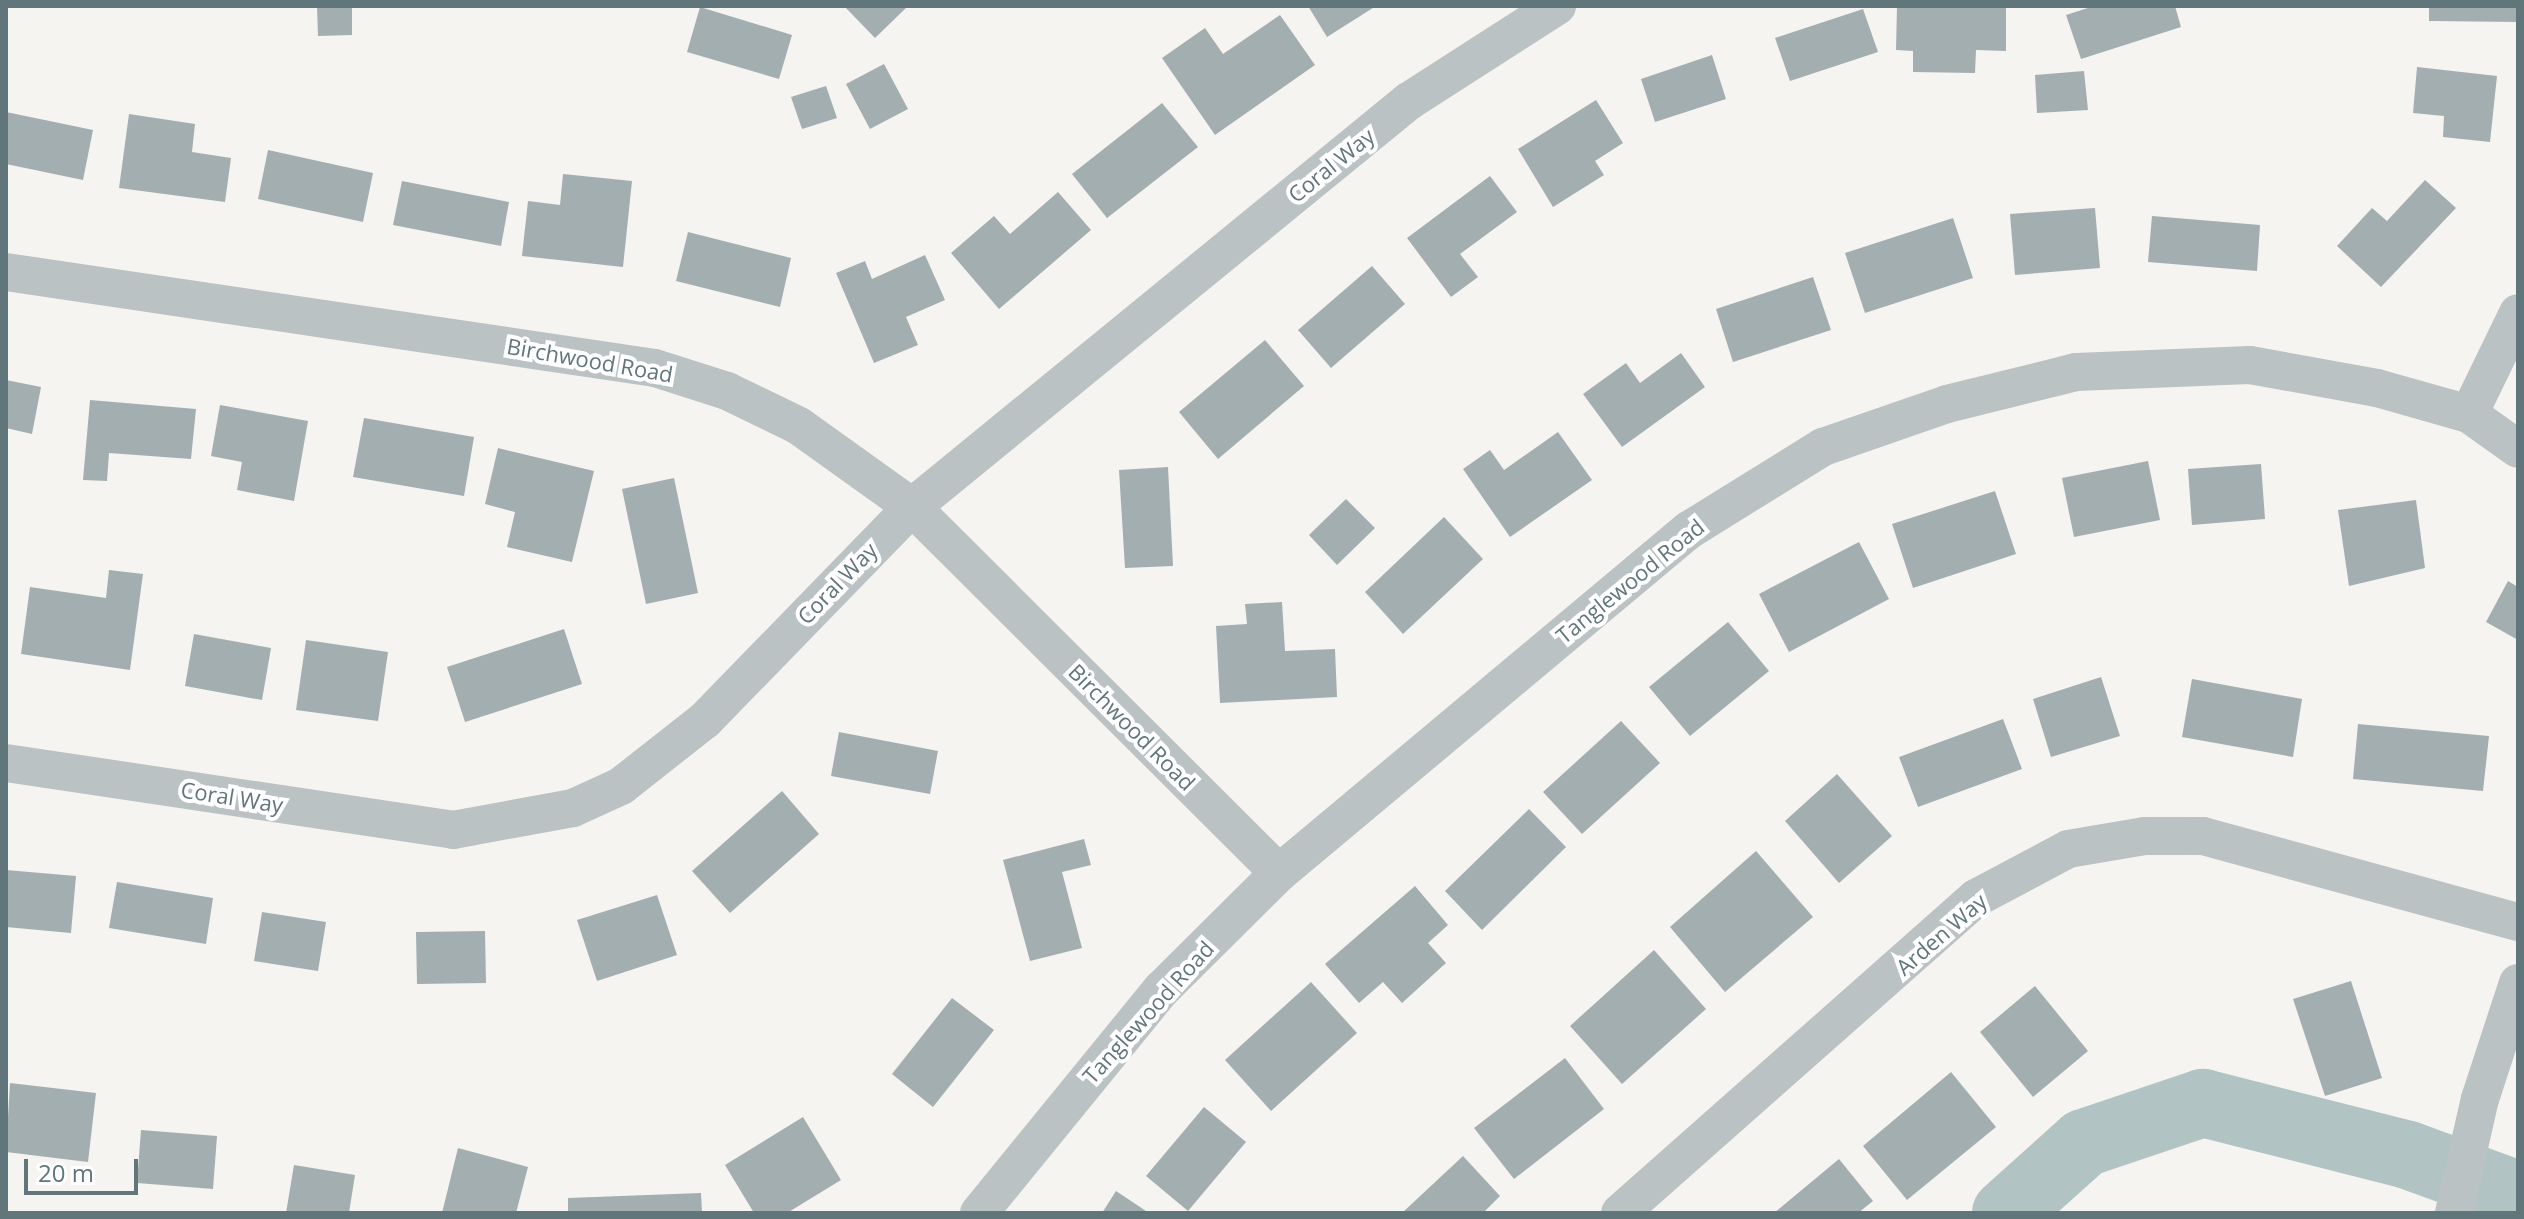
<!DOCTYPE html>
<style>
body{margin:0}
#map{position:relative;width:2524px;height:1219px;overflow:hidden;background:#f5f4f1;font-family:"Open Sans",sans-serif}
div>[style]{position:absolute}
.river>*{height:68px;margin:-34px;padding:0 34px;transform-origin:34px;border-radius:34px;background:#b2c3c3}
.building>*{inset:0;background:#a3aeb1}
.street>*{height:38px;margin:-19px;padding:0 19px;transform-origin:19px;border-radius:19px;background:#bbc2c3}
span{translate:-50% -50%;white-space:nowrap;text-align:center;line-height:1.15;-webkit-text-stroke:8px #fff;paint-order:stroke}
.street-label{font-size:22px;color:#61767b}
.frame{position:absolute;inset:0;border:8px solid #61767b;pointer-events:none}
.scale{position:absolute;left:24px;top:1159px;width:114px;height:36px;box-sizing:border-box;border:4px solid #61767b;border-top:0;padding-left:10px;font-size:24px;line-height:28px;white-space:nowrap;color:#61767b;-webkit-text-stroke:6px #fff;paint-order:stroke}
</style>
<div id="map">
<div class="river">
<div style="left:2006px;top:1213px;width:105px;rotate:-41.9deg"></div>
<div style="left:2084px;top:1143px;width:126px;rotate:-18.6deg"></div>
<div style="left:2203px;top:1103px;width:211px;rotate:14.2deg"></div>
<div style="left:2408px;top:1155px;width:117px;rotate:20deg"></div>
</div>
<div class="building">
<div style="clip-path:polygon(317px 6px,352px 6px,352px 35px,318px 36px)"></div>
<div style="clip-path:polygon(844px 6px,908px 6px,875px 38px)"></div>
<div style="clip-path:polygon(1308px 6px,1376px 6px,1327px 37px)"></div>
<div style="clip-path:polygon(1897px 6px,2006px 6px,2006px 51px,1976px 50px,1975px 73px,1913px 72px,1913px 51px,1896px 50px)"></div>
<div style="clip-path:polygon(2094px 6px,2175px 6px,2181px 27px,2081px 59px,2066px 15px)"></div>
<div style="clip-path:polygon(2429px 6px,2518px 6px,2518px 22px,2429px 21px)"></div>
<div style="clip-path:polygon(700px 7px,792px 35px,779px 79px,687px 52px)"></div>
<div style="clip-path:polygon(1863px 9px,1878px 52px,1790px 81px,1775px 38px)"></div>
<div style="clip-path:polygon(1280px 15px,1315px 65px,1215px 135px,1162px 58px,1205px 28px,1223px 54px)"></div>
<div style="clip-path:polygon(1712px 55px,1726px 99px,1655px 122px,1641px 79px)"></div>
<div style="clip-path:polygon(884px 64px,908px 109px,870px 129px,846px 84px)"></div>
<div style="clip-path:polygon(2417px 67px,2497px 76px,2490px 142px,2443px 137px,2444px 116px,2413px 113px)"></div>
<div style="clip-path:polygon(2084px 71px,2088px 110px,2037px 113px,2035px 75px)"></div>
<div style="clip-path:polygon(826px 86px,837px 118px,802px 129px,791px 97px)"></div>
<div style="clip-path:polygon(1596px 100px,1623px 143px,1595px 161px,1604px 175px,1553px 207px,1518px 149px)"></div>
<div style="clip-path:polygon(1162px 103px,1198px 147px,1107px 218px,1072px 174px)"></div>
<div style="clip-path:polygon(6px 112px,93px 130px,83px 180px,6px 164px)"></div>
<div style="clip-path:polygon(129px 114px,195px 124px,192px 152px,231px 158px,225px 202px,119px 188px)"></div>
<div style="clip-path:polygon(268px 150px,373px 173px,363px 222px,258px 199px)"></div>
<div style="clip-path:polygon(563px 174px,632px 181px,623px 267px,522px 256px,528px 201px,560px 205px)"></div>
<div style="clip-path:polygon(1490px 176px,1517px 212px,1460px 254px,1478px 277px,1451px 297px,1407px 238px)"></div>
<div style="clip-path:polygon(2425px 180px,2456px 208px,2381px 287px,2337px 246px,2372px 208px,2387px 221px)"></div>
<div style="clip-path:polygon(402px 181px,509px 202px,501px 246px,393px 225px)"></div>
<div style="clip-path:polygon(1058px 192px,1091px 230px,999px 309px,951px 253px,994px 216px,1010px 234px)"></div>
<div style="clip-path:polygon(2095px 208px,2100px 268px,2015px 275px,2010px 214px)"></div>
<div style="clip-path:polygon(2152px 216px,2260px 225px,2257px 271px,2148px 262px)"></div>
<div style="clip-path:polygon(1953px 218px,1973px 278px,1865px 313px,1845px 253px)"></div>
<div style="clip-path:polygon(688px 232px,791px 258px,780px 307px,676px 281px)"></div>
<div style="clip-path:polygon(925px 255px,945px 300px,906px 317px,918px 345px,874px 363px,836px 273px,865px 261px,872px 279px)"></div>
<div style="clip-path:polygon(1372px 266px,1405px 304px,1331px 368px,1298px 330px)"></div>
<div style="clip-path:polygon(1813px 277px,1831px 330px,1733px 362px,1716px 309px)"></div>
<div style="clip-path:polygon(1265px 340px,1304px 386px,1218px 459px,1179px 412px)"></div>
<div style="clip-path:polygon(1681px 353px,1705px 387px,1622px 447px,1583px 394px,1626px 363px,1640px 383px)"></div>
<div style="clip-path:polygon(6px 380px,41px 387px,32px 434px,6px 428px)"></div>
<div style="clip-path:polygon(90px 400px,196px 409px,191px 459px,109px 453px,107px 481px,83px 480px)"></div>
<div style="clip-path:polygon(220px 405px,308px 421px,294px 501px,237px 490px,242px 462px,211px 456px)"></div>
<div style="clip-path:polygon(364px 418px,474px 437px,464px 496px,353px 477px)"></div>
<div style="clip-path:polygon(1558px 432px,1592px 480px,1510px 537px,1463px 469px,1490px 450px,1504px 470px)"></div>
<div style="clip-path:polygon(498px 448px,594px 471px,572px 562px,507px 547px,515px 512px,485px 504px)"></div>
<div style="clip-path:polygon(2148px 461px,2160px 520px,2074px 537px,2062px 478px)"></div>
<div style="clip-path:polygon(2261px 464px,2265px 519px,2192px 525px,2188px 469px)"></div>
<div style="clip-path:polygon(1168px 467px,1173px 566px,1125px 568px,1119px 470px)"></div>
<div style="clip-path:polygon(674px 478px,698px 593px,646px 604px,622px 489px)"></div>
<div style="clip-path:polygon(1995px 491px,2016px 554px,1913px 588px,1892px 524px)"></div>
<div style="clip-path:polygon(1346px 499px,1375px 528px,1337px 565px,1309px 535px)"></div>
<div style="clip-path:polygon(2416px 500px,2425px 568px,2349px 586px,2338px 510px)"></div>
<div style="clip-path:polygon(1444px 517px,1483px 559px,1403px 634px,1365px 592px)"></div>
<div style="clip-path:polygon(1859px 542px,1889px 599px,1789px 652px,1759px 594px)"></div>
<div style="clip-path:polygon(109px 570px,143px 574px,130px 670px,21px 654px,30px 587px,106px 598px)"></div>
<div style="clip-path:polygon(2508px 581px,2518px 587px,2518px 640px,2486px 622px)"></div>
<div style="clip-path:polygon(1282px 602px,1285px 651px,1335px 649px,1337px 697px,1220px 703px,1216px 626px,1247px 624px,1245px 604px)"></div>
<div style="clip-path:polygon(1728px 622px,1769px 671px,1690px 736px,1649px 687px)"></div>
<div style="clip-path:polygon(564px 629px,582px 684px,465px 722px,447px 667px)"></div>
<div style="clip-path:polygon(194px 634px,271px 648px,262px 700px,185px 686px)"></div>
<div style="clip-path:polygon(306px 640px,388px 652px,378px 721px,296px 710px)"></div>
<div style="clip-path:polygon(2101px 677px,2120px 736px,2051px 757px,2033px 699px)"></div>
<div style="clip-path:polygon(2192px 679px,2302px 699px,2293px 757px,2182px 737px)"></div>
<div style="clip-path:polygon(2003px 719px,2022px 769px,1918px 807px,1899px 757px)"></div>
<div style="clip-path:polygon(1621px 721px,1660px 763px,1582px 834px,1543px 792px)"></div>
<div style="clip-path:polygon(2358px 724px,2489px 736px,2483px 791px,2353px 779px)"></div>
<div style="clip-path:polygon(839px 732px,938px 751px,930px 794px,831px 776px)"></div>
<div style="clip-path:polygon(1837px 774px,1892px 836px,1839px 883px,1785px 821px)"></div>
<div style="clip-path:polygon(782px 791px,819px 834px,730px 913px,692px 871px)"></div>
<div style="clip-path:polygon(1529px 809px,1566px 847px,1482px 930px,1445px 891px)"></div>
<div style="clip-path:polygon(1084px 839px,1091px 865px,1062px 872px,1082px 948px,1030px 961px,1003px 860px)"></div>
<div style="clip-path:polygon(1756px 851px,1813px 917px,1725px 992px,1670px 927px)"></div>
<div style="clip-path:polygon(6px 870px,76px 876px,71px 933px,6px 927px)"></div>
<div style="clip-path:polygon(117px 882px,213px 898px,206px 944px,109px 928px)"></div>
<div style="clip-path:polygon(1415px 886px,1448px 925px,1428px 943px,1446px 963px,1402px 1003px,1383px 982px,1359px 1003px,1325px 964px)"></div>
<div style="clip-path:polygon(657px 895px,677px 955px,597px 981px,577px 920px)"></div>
<div style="clip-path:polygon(262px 912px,326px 922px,318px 971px,254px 961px)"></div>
<div style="clip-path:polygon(485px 931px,486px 983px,417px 984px,416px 932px)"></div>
<div style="clip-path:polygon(1654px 950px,1706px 1009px,1622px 1084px,1570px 1026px)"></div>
<div style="clip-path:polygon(2351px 981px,2382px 1078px,2325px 1096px,2293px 999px)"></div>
<div style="clip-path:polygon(1311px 982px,1357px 1033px,1271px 1111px,1225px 1060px)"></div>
<div style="clip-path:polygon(2035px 986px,2088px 1051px,2033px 1097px,1980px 1032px)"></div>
<div style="clip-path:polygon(952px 998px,994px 1030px,933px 1107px,892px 1074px)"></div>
<div style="clip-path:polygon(1565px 1058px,1604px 1109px,1514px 1179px,1474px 1128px)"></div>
<div style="clip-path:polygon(1951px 1072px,1996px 1127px,1907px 1200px,1863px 1146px)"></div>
<div style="clip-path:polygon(10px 1083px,96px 1093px,88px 1162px,6px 1152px)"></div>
<div style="clip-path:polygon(1204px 1107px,1246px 1142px,1188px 1211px,1146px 1176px)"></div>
<div style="clip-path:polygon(803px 1117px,841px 1180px,787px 1213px,754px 1213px,725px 1165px)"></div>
<div style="clip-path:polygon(141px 1130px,217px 1136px,213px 1189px,137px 1183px)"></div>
<div style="clip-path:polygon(458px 1148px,528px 1167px,516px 1213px,442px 1213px)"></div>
<div style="clip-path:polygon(1463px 1156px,1500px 1196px,1483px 1213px,1402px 1213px)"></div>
<div style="clip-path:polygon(1839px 1159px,1873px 1201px,1858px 1213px,1774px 1213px)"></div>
<div style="clip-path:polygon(294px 1165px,355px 1175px,349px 1213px,286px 1213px)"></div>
<div style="clip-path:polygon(1116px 1191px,1149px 1213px,1102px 1213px)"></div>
<div style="clip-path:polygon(701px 1193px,702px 1213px,568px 1213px,568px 1198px)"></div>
</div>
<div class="street">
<div style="left:6px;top:272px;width:656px;rotate:8.41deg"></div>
<div style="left:655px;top:368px;width:76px;rotate:17.7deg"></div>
<div style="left:727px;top:391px;width:80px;rotate:25.9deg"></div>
<div style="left:799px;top:426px;width:139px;rotate:35.6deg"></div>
<div style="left:912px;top:507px;width:518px;rotate:44.92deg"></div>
<div style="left:2469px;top:414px;width:112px;rotate:-64.1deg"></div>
<div style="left:6px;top:763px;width:452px;rotate:8.5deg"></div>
<div style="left:453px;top:830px;width:122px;rotate:-10.4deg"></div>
<div style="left:573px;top:808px;width:53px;rotate:-24.6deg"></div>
<div style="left:621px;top:786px;width:107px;rotate:-38.2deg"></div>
<div style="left:705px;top:720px;width:297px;rotate:-45.8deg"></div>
<div style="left:912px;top:507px;width:642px;rotate:-39.25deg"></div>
<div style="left:1409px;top:101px;width:176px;rotate:-32.7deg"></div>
<div style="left:979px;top:1213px;width:289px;rotate:-50.8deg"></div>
<div style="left:1162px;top:989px;width:165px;rotate:-44.8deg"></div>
<div style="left:1279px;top:873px;width:535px;rotate:-39.92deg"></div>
<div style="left:1689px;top:530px;width:158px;rotate:-31.8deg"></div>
<div style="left:1823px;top:447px;width:131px;rotate:-19.1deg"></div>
<div style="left:1947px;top:404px;width:133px;rotate:-13.9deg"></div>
<div style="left:2076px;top:372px;width:174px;rotate:-2.3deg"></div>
<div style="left:2250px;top:365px;width:129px;rotate:10.3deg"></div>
<div style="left:2377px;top:388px;width:96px;rotate:15.8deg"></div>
<div style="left:2469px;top:414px;width:60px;rotate:35.5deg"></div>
<div style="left:1620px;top:1213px;width:475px;rotate:-41.5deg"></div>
<div style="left:1976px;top:898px;width:104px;rotate:-28deg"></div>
<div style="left:2068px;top:849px;width:78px;rotate:-9.6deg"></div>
<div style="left:2145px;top:836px;width:58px"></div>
<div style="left:2203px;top:836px;width:327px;rotate:15.3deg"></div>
<div style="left:2454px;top:1213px;width:117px;rotate:-77.2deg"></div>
<div style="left:2480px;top:1099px;width:122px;rotate:-71.9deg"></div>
</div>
<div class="street-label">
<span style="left:1331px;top:165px;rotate:-39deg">Coral Way</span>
<span style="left:590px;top:360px;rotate:10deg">Birchwood Road</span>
<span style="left:1630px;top:581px;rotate:-39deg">Tanglewood Road</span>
<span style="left:837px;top:583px;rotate:-46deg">Coral Way</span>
<span style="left:1132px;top:727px;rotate:45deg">Birchwood Road</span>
<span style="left:232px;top:797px;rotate:9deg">Coral Way</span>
<span style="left:1941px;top:934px;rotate:-41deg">Arden Way</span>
<span style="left:1148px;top:1012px;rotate:-48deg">Tanglewood Road</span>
</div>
<div class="frame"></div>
<div class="scale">20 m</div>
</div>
